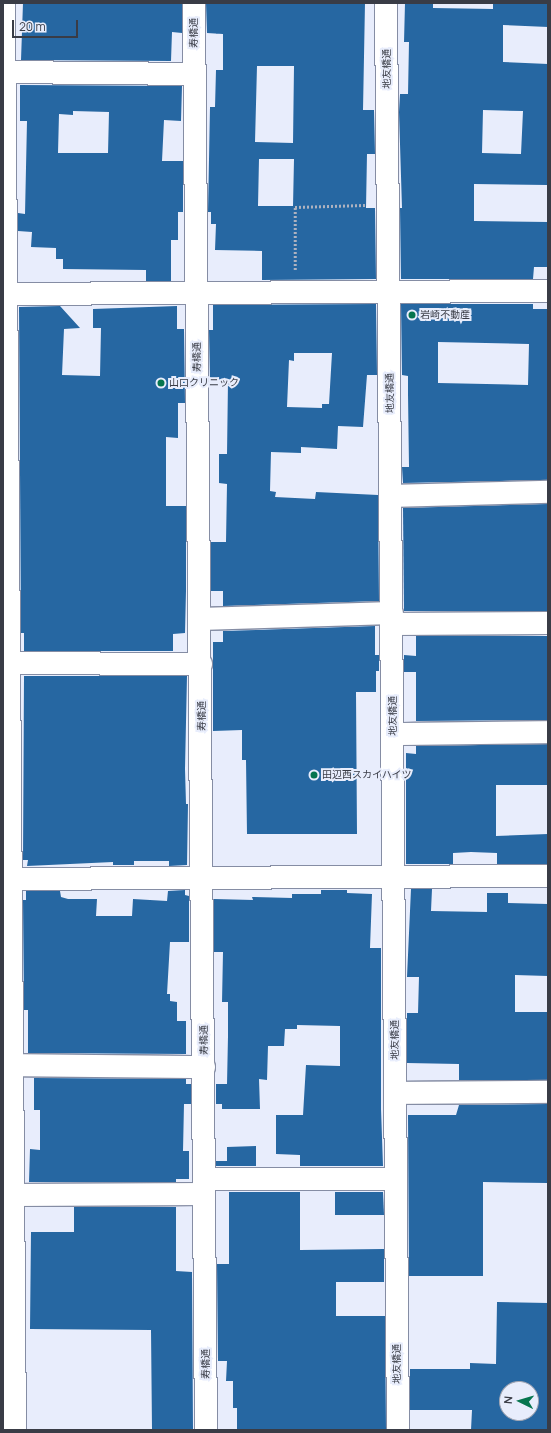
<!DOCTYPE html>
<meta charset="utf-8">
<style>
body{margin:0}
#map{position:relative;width:551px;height:1433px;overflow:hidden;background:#e8edfc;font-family:Manrope,"Noto Sans JP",sans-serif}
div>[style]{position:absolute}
.building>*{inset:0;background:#2667a2}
.path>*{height:2.5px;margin-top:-1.25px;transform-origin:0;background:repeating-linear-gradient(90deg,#aeb2bf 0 2px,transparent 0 4px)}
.roads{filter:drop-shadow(1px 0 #858da4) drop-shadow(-1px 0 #858da4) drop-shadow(0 1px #858da4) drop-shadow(0 -1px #858da4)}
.street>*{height:22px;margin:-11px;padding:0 11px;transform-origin:11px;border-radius:11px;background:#fff}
.dots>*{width:11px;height:11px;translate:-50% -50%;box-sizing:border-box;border:2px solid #e8edfc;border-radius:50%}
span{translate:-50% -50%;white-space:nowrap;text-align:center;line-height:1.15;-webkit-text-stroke:4px #e8edfc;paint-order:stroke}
.street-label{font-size:10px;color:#393c46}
.poi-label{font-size:10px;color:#393c46}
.left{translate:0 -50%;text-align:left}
.frame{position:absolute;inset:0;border:4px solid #393c46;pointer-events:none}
.north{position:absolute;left:499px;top:1381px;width:40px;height:40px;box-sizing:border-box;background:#e8edfc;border:1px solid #a2a6b3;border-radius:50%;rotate:275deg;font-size:11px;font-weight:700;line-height:16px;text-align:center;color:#393c46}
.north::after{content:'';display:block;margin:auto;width:14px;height:18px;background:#06754f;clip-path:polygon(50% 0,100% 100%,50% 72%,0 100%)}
.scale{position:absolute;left:12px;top:20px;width:66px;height:18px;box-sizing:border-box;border:2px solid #393c46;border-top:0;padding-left:5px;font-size:12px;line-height:14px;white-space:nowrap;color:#393c46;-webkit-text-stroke:3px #e8edfc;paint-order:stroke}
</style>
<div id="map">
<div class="building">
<div style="clip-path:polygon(23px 3px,182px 3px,182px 33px,172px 32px,171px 61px,21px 60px)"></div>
<div style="clip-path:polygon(evenodd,206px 3px,365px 3px,363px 110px,374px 110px,375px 154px,367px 154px,366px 208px,375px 208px,376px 279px,262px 280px,262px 251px,215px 250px,216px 224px,211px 224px,211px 212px,208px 212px,210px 107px,215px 107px,216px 70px,223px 70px,223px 34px,207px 33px,206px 3px,257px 66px,294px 66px,293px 143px,255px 142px,257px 66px,206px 3px,259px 159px,294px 159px,293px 206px,258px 206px,259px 159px)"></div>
<div style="clip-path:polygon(evenodd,405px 3px,433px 4px,433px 8px,493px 9px,493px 3px,548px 3px,548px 27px,503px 25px,503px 62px,548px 64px,548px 185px,474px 184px,474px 221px,548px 222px,548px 267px,534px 267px,533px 279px,401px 279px,400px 208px,402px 208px,399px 112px,400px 94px,408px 94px,409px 42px,404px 42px,405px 3px,483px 110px,523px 111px,521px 154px,482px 153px,483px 110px)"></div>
<div style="clip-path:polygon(evenodd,20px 85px,182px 86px,181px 121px,164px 120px,162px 161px,183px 161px,183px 212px,178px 212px,178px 240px,171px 240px,171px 281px,146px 281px,146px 270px,63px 269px,63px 259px,56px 259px,56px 248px,31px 247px,32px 232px,18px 231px,18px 213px,25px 214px,27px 121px,20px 121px,20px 85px,73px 111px,109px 112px,108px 153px,58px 153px,59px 114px,73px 115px,73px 111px)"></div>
<div style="clip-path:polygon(evenodd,376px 304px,377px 375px,367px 375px,363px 427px,338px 426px,337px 449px,301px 447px,301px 453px,271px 452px,270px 491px,276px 492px,275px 497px,315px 499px,316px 492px,378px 495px,379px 601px,223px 606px,223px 591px,211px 591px,211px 542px,226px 542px,227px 484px,219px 483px,219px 454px,227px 454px,228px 381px,210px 380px,209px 330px,213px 330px,213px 305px,376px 304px,294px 353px,332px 353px,329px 404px,322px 404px,322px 408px,287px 407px,289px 360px,294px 361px,294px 353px)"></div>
<div style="clip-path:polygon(evenodd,401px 304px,533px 304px,533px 309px,548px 309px,547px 480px,403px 483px,402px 467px,409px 467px,408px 394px,408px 376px,402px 375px,401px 304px,438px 342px,529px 344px,528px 385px,438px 383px,438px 342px)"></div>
<div style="clip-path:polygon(60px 306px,80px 328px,64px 329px,62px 375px,100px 376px,101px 328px,93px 328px,93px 309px,177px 306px,177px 329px,184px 329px,185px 403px,178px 403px,178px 438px,166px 437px,166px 506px,186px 506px,186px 591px,185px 633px,173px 634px,173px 651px,24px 651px,24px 633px,21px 633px,19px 307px)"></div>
<div style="clip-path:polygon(548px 504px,548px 611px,404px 611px,403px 508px)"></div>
<div style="clip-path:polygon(375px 626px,375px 655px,379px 655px,379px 671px,376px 671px,376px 692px,356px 692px,357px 834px,247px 834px,246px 760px,242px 760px,242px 730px,213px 731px,213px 642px,223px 642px,223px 631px)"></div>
<div style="clip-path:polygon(416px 636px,548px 636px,548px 720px,416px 721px,416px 672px,404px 672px,404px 655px,416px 656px)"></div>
<div style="clip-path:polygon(24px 676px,187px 676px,185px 769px,186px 804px,188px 804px,187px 865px,169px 866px,169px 861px,134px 861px,134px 865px,113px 865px,113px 862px,27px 866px,28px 860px,23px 860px)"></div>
<div style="clip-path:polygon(548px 744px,548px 785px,496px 785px,496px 836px,548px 834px,548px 864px,497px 864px,497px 853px,471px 852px,453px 853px,453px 864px,406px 864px,406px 753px,416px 754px,416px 746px)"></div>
<div style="clip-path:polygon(411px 889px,432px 889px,431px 911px,487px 912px,487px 893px,508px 893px,508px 903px,548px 904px,548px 976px,515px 975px,515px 1012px,548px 1012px,548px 1080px,459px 1080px,459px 1064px,407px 1063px,407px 1013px,418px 1013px,419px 977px,407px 977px)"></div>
<div style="clip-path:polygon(185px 890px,185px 895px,189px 896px,189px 942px,170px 942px,167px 994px,170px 994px,170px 1001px,177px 1002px,177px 1021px,186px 1021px,186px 1054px,28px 1053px,28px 1010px,24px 1010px,23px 900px,26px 900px,26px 891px,60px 891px,61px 897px,68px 899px,97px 899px,96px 916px,132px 916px,133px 899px,167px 901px,168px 891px)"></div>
<div style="clip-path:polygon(321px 890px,347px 890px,347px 893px,372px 894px,370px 948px,381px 948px,381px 1109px,383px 1166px,300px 1166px,300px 1155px,276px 1154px,276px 1115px,303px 1115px,306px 1065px,340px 1066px,340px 1026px,297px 1025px,297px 1029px,285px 1029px,284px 1046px,268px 1046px,267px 1080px,259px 1079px,260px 1109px,222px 1109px,222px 1104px,216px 1104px,216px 1084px,227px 1084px,228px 1036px,228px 1002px,222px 1002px,223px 952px,214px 952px,214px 899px,253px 900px,252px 897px,292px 898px,292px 894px,321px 894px)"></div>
<div style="clip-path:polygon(34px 1078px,186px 1079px,186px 1084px,191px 1084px,191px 1104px,184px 1104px,183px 1151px,189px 1151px,189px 1179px,176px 1179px,176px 1182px,29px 1182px,30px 1149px,40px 1150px,40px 1110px,34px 1110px)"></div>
<div style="clip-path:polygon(548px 1104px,548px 1183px,483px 1182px,483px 1276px,409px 1276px,408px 1115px,456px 1115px,459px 1105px)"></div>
<div style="clip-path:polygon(256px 1146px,256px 1166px,216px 1166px,216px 1161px,227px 1161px,227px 1147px)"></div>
<div style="clip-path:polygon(229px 1192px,300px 1192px,300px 1250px,384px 1249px,384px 1282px,336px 1282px,336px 1316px,385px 1316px,386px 1430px,237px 1429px,237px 1408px,233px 1408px,233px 1381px,226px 1381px,227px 1361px,218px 1361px,217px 1264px,229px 1264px)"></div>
<div style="clip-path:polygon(335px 1192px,383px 1192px,384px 1215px,335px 1215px)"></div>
<div style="clip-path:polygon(74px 1207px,176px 1207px,176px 1271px,192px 1272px,193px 1430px,152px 1430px,151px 1330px,30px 1329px,31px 1232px,74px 1232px)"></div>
<div style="clip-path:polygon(evenodd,497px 1302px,548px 1303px,548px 1430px,471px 1430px,472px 1410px,410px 1410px,410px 1369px,470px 1369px,470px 1363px,496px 1364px,497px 1302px,507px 1389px,531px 1389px,531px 1413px,507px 1413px,507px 1389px)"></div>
</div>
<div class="path">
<div style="left:295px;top:270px;width:63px;rotate:-90deg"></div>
<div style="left:295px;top:207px;width:70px;rotate:-1.6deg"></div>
</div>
<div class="roads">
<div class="street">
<div style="left:4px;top:3px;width:1427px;rotate:89.56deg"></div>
<div style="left:194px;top:3px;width:1427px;rotate:89.52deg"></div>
<div style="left:386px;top:3px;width:1427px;rotate:89.52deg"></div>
<div style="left:4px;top:72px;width:190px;rotate:0.6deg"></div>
<div style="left:3px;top:294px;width:545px;rotate:-0.32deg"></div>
<div style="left:391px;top:496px;width:157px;rotate:-1.5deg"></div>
<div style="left:200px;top:619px;width:192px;rotate:-1.8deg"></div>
<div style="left:393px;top:624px;width:155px;rotate:-0.4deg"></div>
<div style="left:3px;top:663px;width:198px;rotate:0.3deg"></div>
<div style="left:393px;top:734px;width:155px;rotate:-0.7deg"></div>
<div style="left:3px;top:879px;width:545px;rotate:-0.32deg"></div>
<div style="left:3px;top:1065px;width:201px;rotate:0.6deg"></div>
<div style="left:396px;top:1093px;width:152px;rotate:-0.4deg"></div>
<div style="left:205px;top:1179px;width:191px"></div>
<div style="left:13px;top:1195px;width:191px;rotate:-0.3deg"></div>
</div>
</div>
<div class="dots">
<div style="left:412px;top:315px;background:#06754f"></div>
<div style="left:161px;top:383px;background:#06754f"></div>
<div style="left:314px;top:775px;background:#06754f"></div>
</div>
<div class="street-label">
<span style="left:194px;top:33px;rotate:-90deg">寿橋通</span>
<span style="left:387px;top:69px;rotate:-90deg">地友橋通</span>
<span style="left:197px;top:357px;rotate:-91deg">寿橋通</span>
<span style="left:390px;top:393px;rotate:-91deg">地友橋通</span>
<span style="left:202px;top:716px;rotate:-90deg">寿橋通</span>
<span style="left:393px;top:716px;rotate:-90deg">地友橋通</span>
<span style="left:204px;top:1040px;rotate:-91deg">寿橋通</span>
<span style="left:395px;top:1040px;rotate:-90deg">地友橋通</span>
<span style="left:206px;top:1364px;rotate:-90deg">寿橋通</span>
<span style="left:397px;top:1364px;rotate:-90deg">地友橋通</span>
</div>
<div class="poi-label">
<span class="left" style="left:420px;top:315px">岩崎不動産</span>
<span class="left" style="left:169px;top:383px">山口クリニック</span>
<span class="left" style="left:322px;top:775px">田辺西スカイハイツ</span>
</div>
<div class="frame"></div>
<div class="north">N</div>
<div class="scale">20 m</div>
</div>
